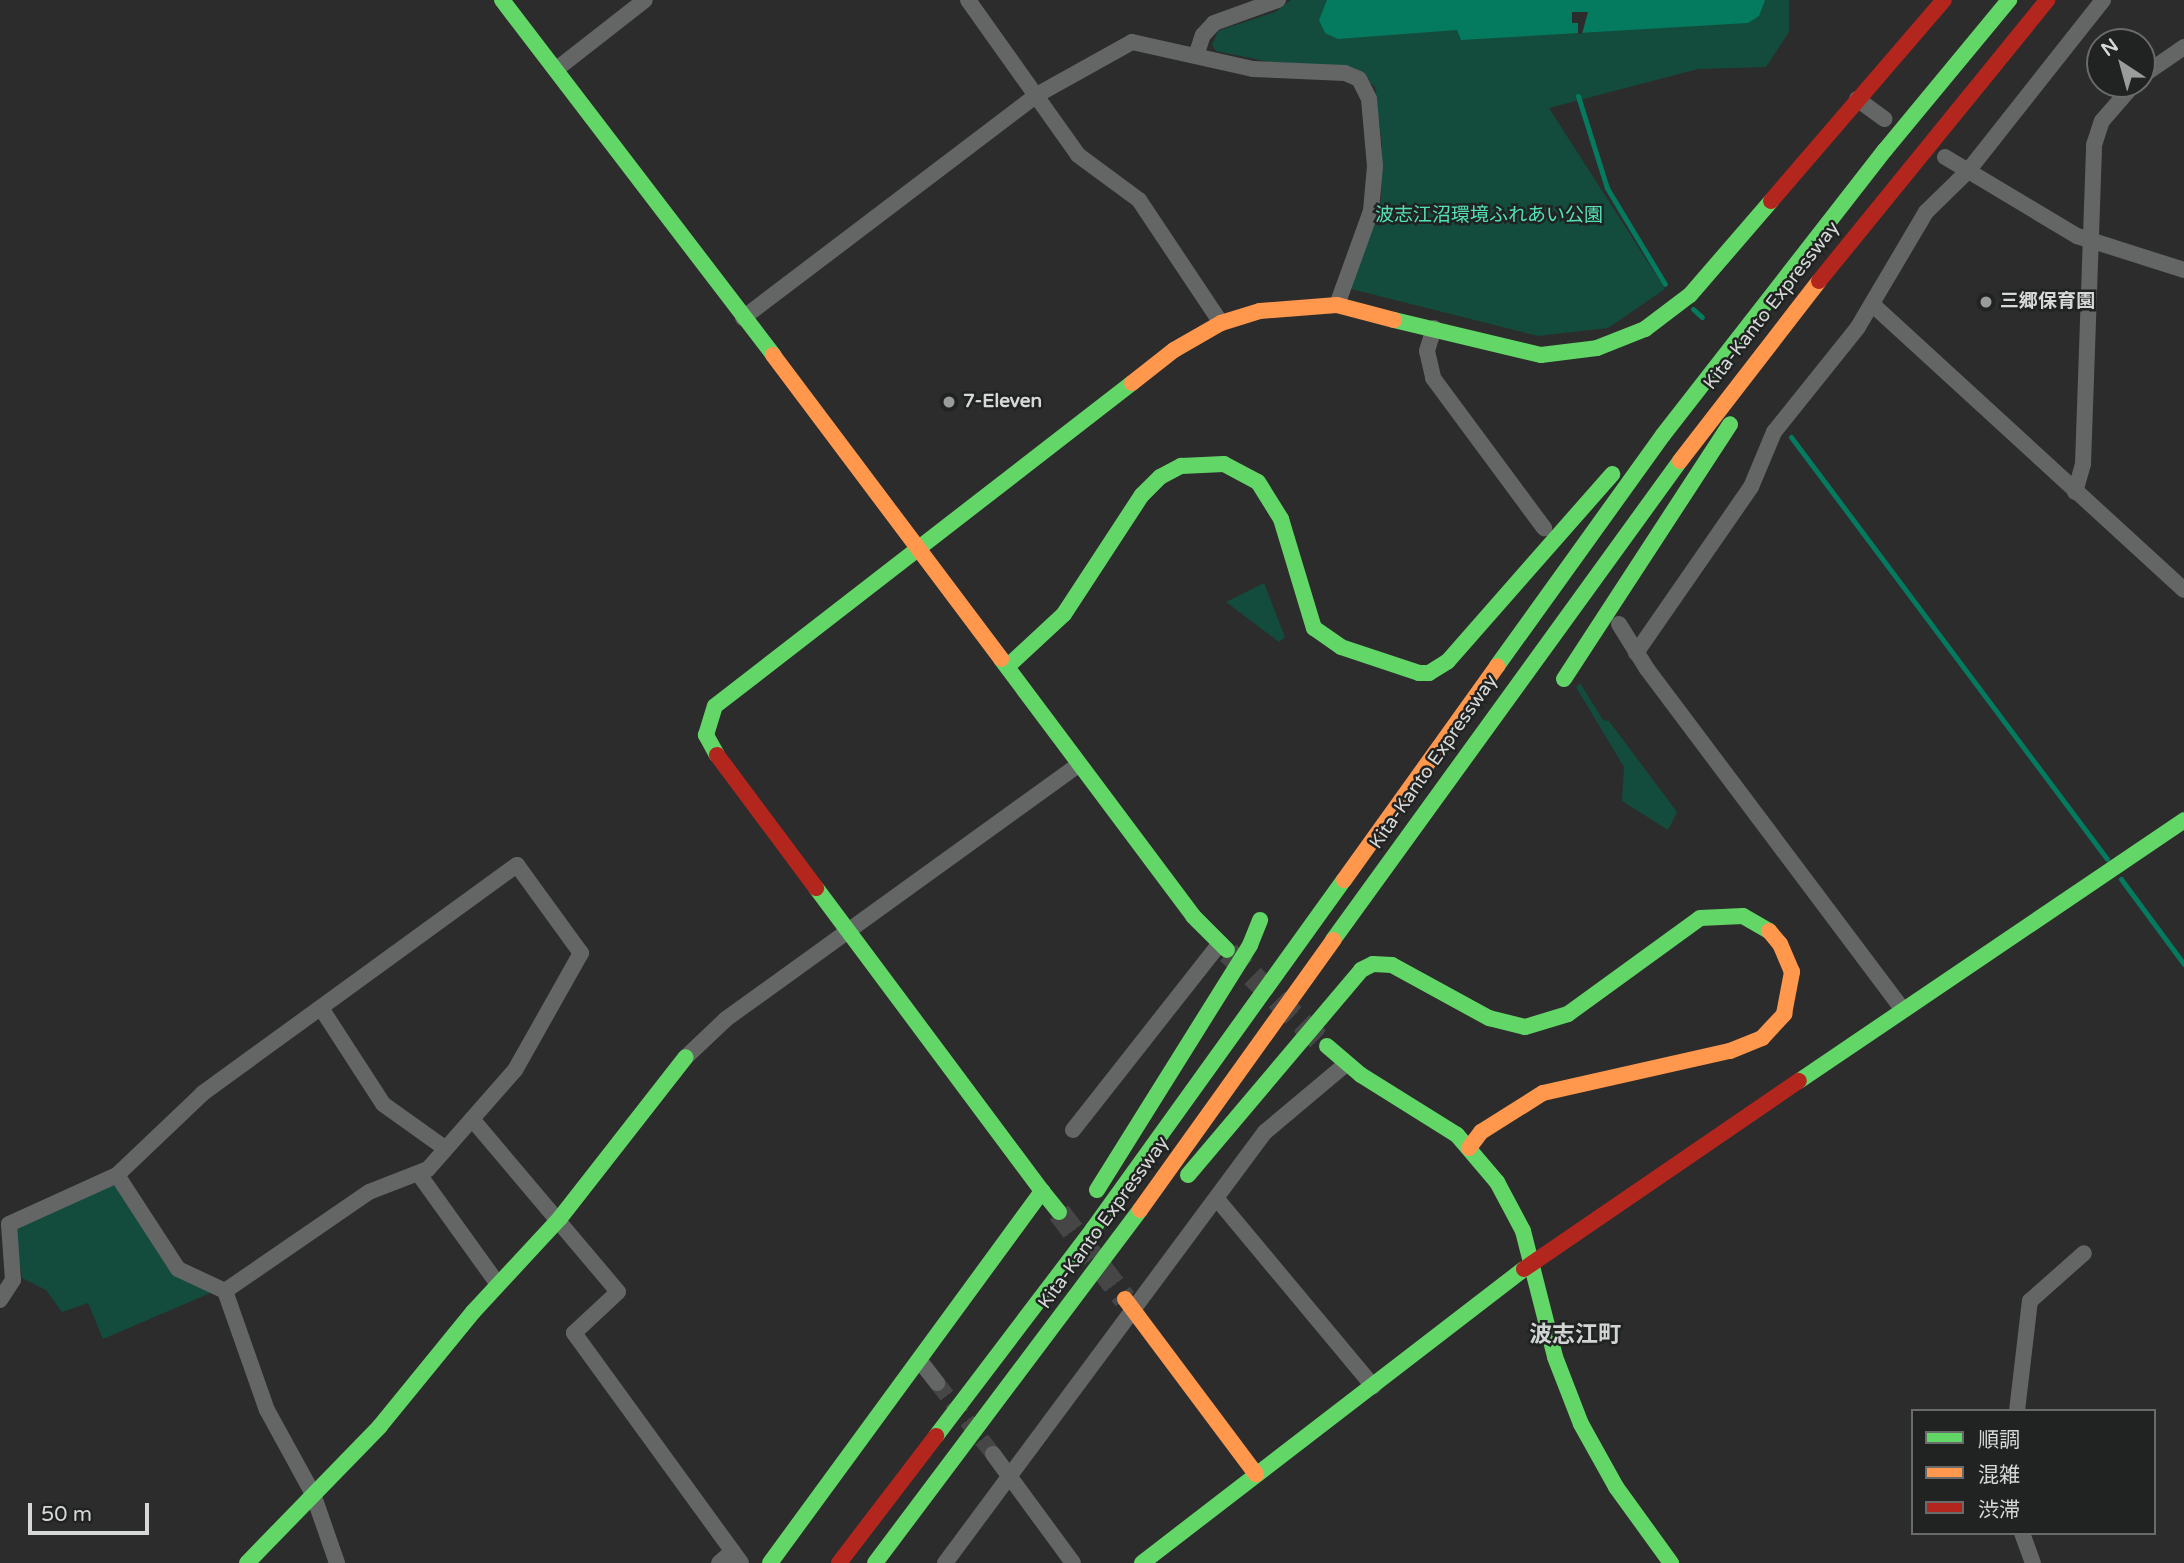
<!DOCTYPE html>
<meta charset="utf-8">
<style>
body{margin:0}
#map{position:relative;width:2184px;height:1563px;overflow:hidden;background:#2b2c2b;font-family:"Varela Round","Noto Sans JP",sans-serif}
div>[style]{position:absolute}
.green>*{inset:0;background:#134c3c}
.water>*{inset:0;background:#047a5f}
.pier>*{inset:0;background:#2b2c2b}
.stream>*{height:5px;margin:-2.5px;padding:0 2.5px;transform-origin:2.5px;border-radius:2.5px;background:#047a5f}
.street-tunnel>*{height:16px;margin-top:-8px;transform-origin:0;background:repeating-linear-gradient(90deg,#454645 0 16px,transparent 0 24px)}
.secondary-tunnel>*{height:23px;margin-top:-11.5px;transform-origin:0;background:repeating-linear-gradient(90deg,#454645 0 23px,transparent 0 34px)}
.street>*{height:16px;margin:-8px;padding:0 8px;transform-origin:8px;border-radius:8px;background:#646565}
.fast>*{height:16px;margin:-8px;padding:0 8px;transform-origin:8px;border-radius:8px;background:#63d668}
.slow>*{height:16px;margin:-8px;padding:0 8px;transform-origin:8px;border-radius:8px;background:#ff974d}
.jam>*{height:16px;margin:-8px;padding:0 8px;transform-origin:8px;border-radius:8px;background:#b3261e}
.dots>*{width:19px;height:19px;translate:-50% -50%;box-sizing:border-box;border:4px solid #202322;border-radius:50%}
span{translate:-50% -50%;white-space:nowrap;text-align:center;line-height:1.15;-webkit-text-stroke:5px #202322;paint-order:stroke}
.park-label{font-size:19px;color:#53e2b8}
.poi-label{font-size:19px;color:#d6d8d7;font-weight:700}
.left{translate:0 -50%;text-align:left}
.street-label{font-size:19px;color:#d6d8d7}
.quarter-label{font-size:23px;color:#d0d4d2;font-weight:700}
.legend{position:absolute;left:1911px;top:1409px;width:245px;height:126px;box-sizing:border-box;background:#202322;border:2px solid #696b6a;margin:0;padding:9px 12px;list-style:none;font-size:21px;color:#d6d8d7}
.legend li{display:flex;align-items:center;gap:14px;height:35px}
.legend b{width:35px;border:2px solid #696b6a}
.north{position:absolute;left:2086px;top:28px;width:70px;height:70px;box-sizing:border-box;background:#202322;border:2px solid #696b6a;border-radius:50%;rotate:324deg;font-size:19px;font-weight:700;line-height:28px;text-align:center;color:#d6d8d7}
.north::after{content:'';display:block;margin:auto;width:24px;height:32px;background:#9a9c9b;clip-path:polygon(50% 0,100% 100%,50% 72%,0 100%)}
.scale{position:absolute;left:28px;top:1503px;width:121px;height:32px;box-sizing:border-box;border:4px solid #d6d8d7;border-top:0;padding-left:9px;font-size:21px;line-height:24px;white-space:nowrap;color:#d6d8d7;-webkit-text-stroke:5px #202322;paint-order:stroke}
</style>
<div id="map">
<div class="green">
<div style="clip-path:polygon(1291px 0,1789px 0,1789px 32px,1766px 67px,1698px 69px,1549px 108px,1665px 289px,1608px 328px,1538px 336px,1347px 288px,1381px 200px,1382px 146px,1375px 87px,1350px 67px,1269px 62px,1216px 51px,1212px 45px,1218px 31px,1275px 12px)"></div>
<div style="clip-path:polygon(1264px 583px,1285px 637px,1279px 642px,1226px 602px)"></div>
<div style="clip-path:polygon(1580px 683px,1603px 720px,1609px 721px,1677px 812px,1668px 830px,1622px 801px,1624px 767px,1576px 687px)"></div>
<div style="clip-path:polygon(117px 1183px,178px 1276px,215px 1291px,103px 1339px,88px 1303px,62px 1312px,46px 1290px,22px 1278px,14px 1226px)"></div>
</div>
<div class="water">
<div style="clip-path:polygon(1327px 0,1765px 0,1759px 16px,1748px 23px,1461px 40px,1457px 30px,1338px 39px,1325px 33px,1319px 20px)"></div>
</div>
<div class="pier">
<div style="clip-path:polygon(1572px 12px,1588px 12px,1582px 34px,1578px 34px,1578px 23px,1572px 23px)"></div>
</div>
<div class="stream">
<div style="left:1578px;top:96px;width:96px;rotate:72.5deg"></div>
<div style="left:1607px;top:188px;width:112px;rotate:58.9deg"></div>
<div style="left:1693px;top:309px;width:12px;rotate:42deg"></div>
<div style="left:1791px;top:437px;width:527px;rotate:53.17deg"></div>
<div style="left:2121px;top:879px;width:106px;rotate:53.5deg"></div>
</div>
<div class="street-tunnel">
<div style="left:937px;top:1383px;width:90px;rotate:51.7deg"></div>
</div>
<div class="secondary-tunnel">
<div style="left:1228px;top:952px;width:130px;rotate:43.8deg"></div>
<div style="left:1059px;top:1212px;width:109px;rotate:52.8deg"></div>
</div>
<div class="street">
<div style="left:968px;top:0;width:190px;rotate:54.6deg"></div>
<div style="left:1078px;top:155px;width:76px;rotate:36.4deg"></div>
<div style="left:1139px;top:200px;width:148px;rotate:56.3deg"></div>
<div style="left:1196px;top:56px;width:22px;rotate:-72deg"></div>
<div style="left:1203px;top:35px;width:16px;rotate:-47deg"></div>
<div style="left:1214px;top:23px;width:68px;rotate:-19.8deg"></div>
<div style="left:558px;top:68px;width:110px;rotate:-38deg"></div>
<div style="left:2142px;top:76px;width:51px;rotate:-34.6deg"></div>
<div style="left:1857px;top:99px;width:34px;rotate:36deg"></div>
<div style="left:1945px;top:157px;width:154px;rotate:30.9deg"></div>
<div style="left:2077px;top:236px;width:112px;rotate:17.6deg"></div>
<div style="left:1872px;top:304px;width:423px;rotate:42.5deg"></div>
<div style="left:743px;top:318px;width:367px;rotate:-37.2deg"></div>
<div style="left:1035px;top:96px;width:111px;rotate:-29.1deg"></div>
<div style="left:1132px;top:42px;width:124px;rotate:12.6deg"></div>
<div style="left:1253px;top:69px;width:92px;rotate:2.5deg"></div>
<div style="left:1345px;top:73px;width:15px;rotate:23deg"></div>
<div style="left:1359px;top:79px;width:22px;rotate:63deg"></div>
<div style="left:1369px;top:99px;width:67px;rotate:84.9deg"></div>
<div style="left:1375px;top:166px;width:45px;rotate:95.1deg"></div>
<div style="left:1371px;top:211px;width:100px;rotate:109.9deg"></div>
<div style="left:1434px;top:328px;width:24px;rotate:107deg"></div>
<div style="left:1427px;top:351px;width:28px;rotate:77deg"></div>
<div style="left:1433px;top:378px;width:187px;rotate:53.5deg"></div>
<div style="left:2075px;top:492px;width:29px;rotate:-74deg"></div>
<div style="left:2083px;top:464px;width:319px;rotate:-88deg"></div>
<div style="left:2094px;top:145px;width:25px;rotate:-72deg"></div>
<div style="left:2102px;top:121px;width:49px;rotate:-49.1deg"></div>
<div style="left:1619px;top:624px;width:53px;rotate:58.1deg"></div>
<div style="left:1647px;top:669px;width:426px;rotate:53.1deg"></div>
<div style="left:1636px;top:653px;width:202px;rotate:-55.3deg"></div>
<div style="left:1751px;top:487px;width:60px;rotate:-67.3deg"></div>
<div style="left:1774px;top:432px;width:134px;rotate:-51.3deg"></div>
<div style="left:1858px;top:327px;width:134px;rotate:-59.4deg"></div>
<div style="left:1926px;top:212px;width:59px;rotate:-44.3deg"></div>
<div style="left:1968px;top:171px;width:218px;rotate:-51.7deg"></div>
<div style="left:321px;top:1008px;width:114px;rotate:57.1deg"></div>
<div style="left:383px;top:1104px;width:77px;rotate:35.5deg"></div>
<div style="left:686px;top:1057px;width:55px;rotate:-43.5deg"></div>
<div style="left:726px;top:1019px;width:435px;rotate:-35.8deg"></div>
<div style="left:472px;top:1119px;width:226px;rotate:49.8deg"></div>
<div style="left:618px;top:1292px;width:60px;rotate:137deg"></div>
<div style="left:574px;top:1333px;width:284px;rotate:54deg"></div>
<div style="left:1073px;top:1130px;width:238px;rotate:-51.8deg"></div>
<div style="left:418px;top:1173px;width:135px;rotate:54.3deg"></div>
<div style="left:117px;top:1175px;width:112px;rotate:57deg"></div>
<div style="left:178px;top:1269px;width:52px;rotate:25.1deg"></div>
<div style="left:225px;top:1291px;width:126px;rotate:70.6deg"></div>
<div style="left:267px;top:1410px;width:96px;rotate:61.3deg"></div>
<div style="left:313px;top:1494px;width:73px;rotate:70.8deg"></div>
<div style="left:1217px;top:1199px;width:244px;rotate:50.2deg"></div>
<div style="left:0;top:1300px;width:24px;rotate:-57deg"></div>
<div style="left:13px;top:1280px;width:56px;rotate:-94.1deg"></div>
<div style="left:9px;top:1224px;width:119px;rotate:-24.4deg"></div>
<div style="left:117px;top:1175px;width:119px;rotate:-43.6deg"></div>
<div style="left:203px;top:1093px;width:388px;rotate:-36deg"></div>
<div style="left:517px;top:865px;width:109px;rotate:54deg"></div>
<div style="left:581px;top:953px;width:134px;rotate:119.4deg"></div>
<div style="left:515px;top:1070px;width:132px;rotate:131.3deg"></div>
<div style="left:428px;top:1169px;width:63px;rotate:158.7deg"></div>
<div style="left:369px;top:1192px;width:175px;rotate:145.5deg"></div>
<div style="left:920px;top:1361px;width:28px;rotate:52deg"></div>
<div style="left:2017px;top:1411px;width:111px;rotate:-83.3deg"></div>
<div style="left:2030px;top:1301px;width:72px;rotate:-41.6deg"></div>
<div style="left:993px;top:1454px;width:135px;rotate:53.7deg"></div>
<div style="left:2022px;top:1533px;width:32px;rotate:70deg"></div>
<div style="left:719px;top:1563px;width:18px;rotate:-41deg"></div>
<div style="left:945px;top:1563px;width:537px;rotate:-53.41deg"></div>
<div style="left:1265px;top:1132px;width:106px;rotate:-40deg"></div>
</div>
<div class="fast">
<div style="left:502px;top:0;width:447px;rotate:52.6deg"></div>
<div style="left:1394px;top:320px;width:151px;rotate:13.4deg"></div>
<div style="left:1541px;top:355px;width:56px;rotate:-7.1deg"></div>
<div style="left:1597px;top:348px;width:52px;rotate:-21.6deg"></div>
<div style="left:1645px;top:329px;width:56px;rotate:-37.1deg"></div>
<div style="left:1690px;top:295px;width:124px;rotate:-49.2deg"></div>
<div style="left:1001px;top:659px;width:321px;rotate:53.2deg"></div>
<div style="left:1193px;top:916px;width:48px;rotate:45deg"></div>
<div style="left:1008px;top:666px;width:76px;rotate:-42.9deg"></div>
<div style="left:1064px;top:614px;width:142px;rotate:-56.8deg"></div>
<div style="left:1142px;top:495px;width:25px;rotate:-45deg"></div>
<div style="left:1160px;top:477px;width:24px;rotate:-28deg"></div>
<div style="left:1181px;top:466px;width:43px;rotate:-2.7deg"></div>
<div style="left:1224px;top:464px;width:38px;rotate:28deg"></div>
<div style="left:1258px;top:482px;width:44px;rotate:58.1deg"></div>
<div style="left:1281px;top:519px;width:114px;rotate:73.2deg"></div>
<div style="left:1314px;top:628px;width:33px;rotate:35deg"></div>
<div style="left:1341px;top:647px;width:82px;rotate:18.4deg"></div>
<div style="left:1419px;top:673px;width:10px"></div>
<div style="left:1429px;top:673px;width:22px;rotate:-32deg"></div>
<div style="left:1448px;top:661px;width:249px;rotate:-48.7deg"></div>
<div style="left:1497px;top:666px;width:284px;rotate:-54.3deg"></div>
<div style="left:1663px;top:435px;width:361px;rotate:-52.1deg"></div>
<div style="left:1885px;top:150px;width:195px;rotate:-50.4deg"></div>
<div style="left:1564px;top:679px;width:304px;rotate:-56.9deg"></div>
<div style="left:717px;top:755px;width:23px;rotate:-119deg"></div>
<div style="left:706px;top:735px;width:30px;rotate:-73deg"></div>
<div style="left:715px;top:706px;width:527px;rotate:-37.76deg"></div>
<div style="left:1333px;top:940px;width:591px;rotate:-54.08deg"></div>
<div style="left:1327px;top:1046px;width:45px;rotate:40.5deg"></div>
<div style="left:1361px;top:1075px;width:113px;rotate:32deg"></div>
<div style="left:1457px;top:1135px;width:62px;rotate:49.6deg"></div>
<div style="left:1497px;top:1182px;width:55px;rotate:62deg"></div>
<div style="left:1523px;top:1231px;width:130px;rotate:75.7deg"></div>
<div style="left:1555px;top:1357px;width:72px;rotate:68.8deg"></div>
<div style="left:1581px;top:1424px;width:72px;rotate:60.9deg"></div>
<div style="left:1616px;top:1487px;width:94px;rotate:54.1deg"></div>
<div style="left:1799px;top:1081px;width:465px;rotate:-34.1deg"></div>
<div style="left:1188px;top:1175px;width:268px;rotate:-49.8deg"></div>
<div style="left:1361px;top:970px;width:13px;rotate:-27deg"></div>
<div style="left:1373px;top:964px;width:19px;rotate:3deg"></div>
<div style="left:1392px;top:965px;width:111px;rotate:28.7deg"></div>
<div style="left:1489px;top:1018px;width:37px;rotate:14deg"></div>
<div style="left:1525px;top:1027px;width:45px;rotate:-16.8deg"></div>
<div style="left:1568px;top:1014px;width:163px;rotate:-36deg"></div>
<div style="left:1700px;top:918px;width:43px;rotate:-2.7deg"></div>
<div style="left:1743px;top:916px;width:30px;rotate:30deg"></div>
<div style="left:1097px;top:1190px;width:289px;rotate:-58deg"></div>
<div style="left:1250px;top:945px;width:27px;rotate:-68deg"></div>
<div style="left:1042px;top:1191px;width:27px;rotate:51deg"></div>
<div style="left:936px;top:1436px;width:260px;rotate:-52.8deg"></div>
<div style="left:1093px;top:1229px;width:430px;rotate:-54.3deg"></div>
<div style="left:247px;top:1563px;width:191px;rotate:-45.8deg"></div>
<div style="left:380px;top:1426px;width:147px;rotate:-50.8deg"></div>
<div style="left:473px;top:1312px;width:128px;rotate:-47.2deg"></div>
<div style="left:560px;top:1218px;width:204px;rotate:-52deg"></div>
<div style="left:770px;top:1563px;width:461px;rotate:-53.8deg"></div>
<div style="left:1042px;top:1191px;width:378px;rotate:-126.7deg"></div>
<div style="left:875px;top:1563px;width:441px;rotate:-53.1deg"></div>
<div style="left:1142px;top:1563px;width:482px;rotate:-37.6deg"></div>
</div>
<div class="slow">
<div style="left:773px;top:355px;width:380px;rotate:53.1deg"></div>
<div style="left:1132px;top:383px;width:53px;rotate:-38.2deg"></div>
<div style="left:1174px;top:350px;width:54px;rotate:-29.9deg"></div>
<div style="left:1221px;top:323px;width:41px;rotate:-17.1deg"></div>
<div style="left:1260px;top:311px;width:77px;rotate:-4.5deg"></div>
<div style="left:1337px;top:305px;width:59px;rotate:14.7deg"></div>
<div style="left:1680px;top:461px;width:227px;rotate:-52.3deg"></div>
<div style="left:1344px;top:880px;width:263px;rotate:-54.4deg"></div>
<div style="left:1469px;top:1148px;width:20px;rotate:-53deg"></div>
<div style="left:1481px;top:1132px;width:73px;rotate:-32.2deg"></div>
<div style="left:1543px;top:1093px;width:192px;rotate:-12.7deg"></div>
<div style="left:1730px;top:1051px;width:35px;rotate:-22deg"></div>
<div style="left:1762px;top:1038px;width:33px;rotate:-47deg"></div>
<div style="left:1784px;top:1014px;width:43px;rotate:-79.2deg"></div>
<div style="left:1792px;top:972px;width:30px;rotate:-113deg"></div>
<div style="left:1780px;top:944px;width:17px;rotate:-130deg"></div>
<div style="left:1140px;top:1210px;width:332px;rotate:-54.4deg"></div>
<div style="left:1125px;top:1299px;width:219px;rotate:53.2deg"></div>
</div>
<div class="jam">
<div style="left:1771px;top:201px;width:265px;rotate:-49.3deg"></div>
<div style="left:1819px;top:281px;width:362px;rotate:-50.9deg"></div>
<div style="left:717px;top:755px;width:166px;rotate:53.3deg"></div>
<div style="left:1524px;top:1269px;width:333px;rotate:-34.4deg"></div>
<div style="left:839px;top:1563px;width:160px;rotate:-52.6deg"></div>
</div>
<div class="dots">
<div style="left:1986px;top:302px;background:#9a9c9b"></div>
<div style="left:949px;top:402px;background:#9a9c9b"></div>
</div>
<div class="park-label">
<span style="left:1489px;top:216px">波志江沼環境ふれあい公園</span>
</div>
<div class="poi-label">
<span class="left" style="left:2000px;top:302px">三郷保育園</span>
<span class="left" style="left:963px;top:402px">7-Eleven</span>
</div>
<div class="street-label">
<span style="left:1772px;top:306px;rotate:-52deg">Kita-Kanto Expressway</span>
<span style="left:1434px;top:762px;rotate:-55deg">Kita-Kanto Expressway</span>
<span style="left:1104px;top:1223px;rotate:-54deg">Kita-Kanto Expressway</span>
</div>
<div class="quarter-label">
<span style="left:1575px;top:1335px">波志江町</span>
</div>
<ul class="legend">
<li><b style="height:9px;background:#63d668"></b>順調</li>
<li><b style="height:9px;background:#ff974d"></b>混雑</li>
<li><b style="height:9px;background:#b3261e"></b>渋滞</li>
</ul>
<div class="north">N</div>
<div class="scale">50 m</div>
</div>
